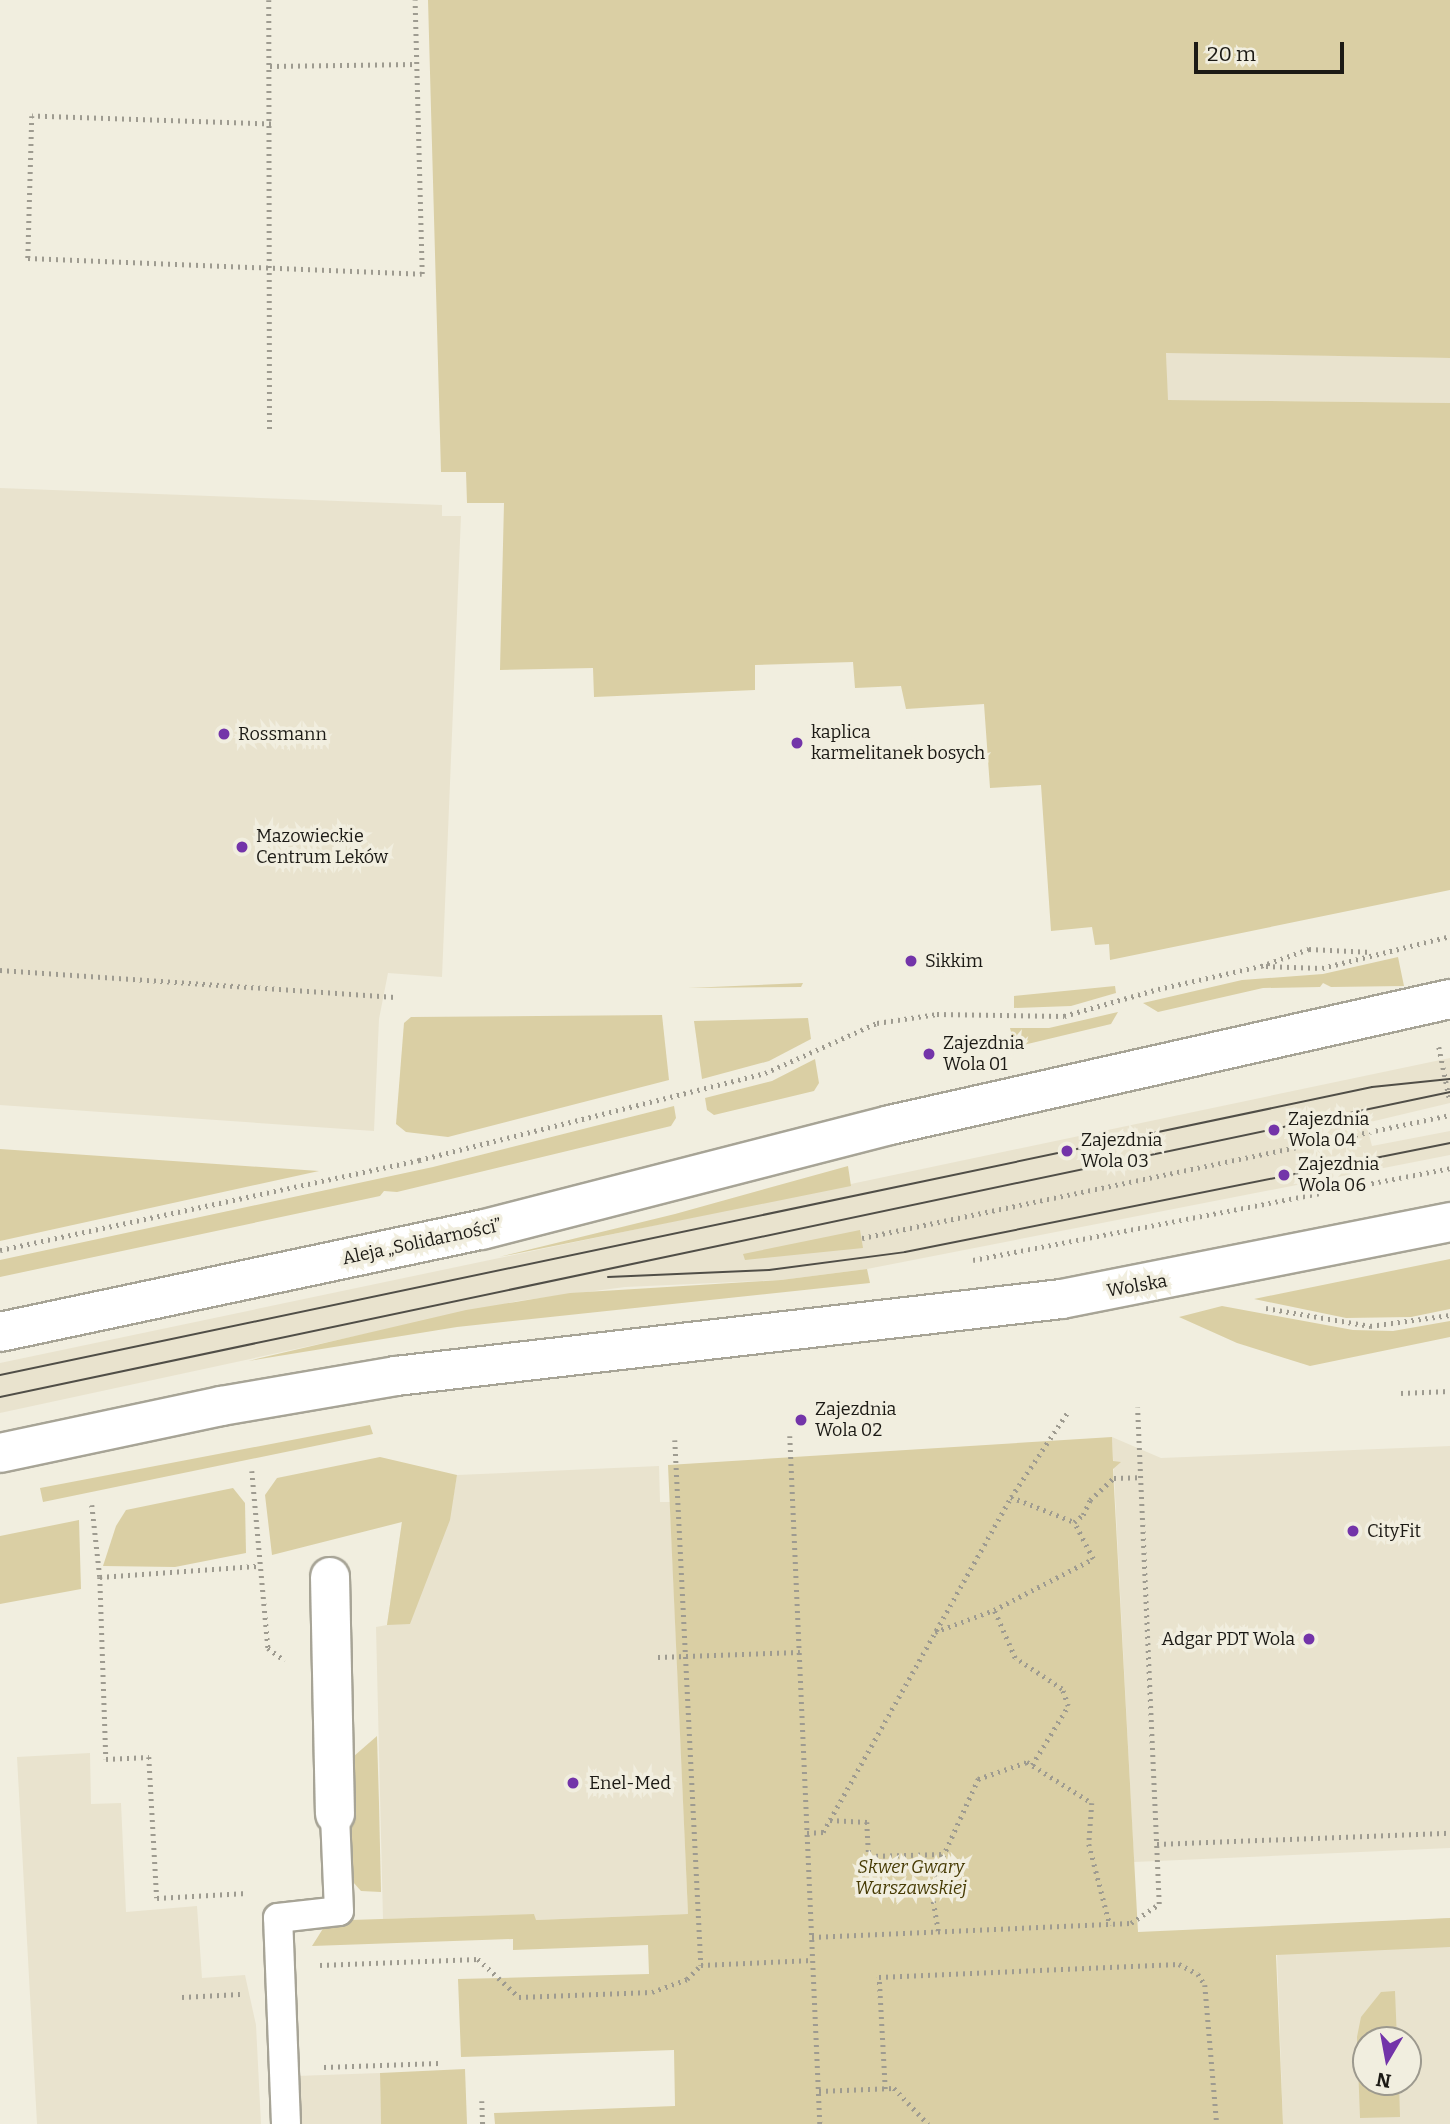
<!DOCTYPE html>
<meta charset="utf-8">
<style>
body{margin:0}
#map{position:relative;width:1450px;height:2124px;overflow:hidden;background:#f1eedf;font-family:Bitter,serif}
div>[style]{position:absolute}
.built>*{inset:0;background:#e9e3ce}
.green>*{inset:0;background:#dacfa4}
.path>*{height:4.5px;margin-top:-2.25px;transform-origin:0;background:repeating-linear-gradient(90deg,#9e9b90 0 2px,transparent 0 7px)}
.roads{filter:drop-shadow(2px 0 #a7a496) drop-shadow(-2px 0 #a7a496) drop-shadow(0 2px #a7a496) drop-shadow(0 -2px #a7a496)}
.lane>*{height:28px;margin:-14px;padding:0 14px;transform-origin:14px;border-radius:14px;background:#fff}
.street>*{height:38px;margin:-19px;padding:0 19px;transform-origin:19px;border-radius:19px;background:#fff}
.secondary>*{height:38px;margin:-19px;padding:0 19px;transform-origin:19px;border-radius:19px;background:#fff}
.tram>*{height:2px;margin:-1px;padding:0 1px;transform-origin:1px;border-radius:1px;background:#504e47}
.dots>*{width:19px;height:19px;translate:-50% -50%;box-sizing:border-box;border:4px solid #f1eedf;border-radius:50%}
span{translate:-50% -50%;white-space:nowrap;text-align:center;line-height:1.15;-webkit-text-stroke:7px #f1eedf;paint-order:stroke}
.poi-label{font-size:18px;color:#1c1a15}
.left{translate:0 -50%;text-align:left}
.right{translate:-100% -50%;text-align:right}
.street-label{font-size:18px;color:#1c1a15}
.park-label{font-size:18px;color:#473b04;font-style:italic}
.north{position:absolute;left:1352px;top:2026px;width:70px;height:70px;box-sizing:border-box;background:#f1eedf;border:2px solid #9c998e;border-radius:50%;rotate:190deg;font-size:19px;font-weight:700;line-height:28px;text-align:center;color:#1c1a15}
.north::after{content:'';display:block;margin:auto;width:24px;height:32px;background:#7334a9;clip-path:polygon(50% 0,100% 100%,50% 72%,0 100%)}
.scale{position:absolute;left:1194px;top:42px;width:150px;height:32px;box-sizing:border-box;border:4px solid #1c1a15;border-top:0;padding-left:9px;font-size:21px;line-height:24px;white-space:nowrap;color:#1c1a15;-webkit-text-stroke:5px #f1eedf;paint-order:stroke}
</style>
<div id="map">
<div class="built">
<div style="clip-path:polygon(1166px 352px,1450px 358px,1450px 403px,1167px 400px)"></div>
<div style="clip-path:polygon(0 488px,442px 505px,442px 516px,461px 516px,442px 977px,388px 973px,379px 1019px,374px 1131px,0 1105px)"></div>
<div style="clip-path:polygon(1450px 1058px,1450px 1103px,1366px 1123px,1372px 1146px,1450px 1131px,1450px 1155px,867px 1269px,781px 1280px,625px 1287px,518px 1301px,0 1413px,0 1363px)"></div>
<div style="clip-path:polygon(1112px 1437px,1161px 1458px,1450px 1446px,1450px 1848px,1134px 1862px)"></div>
<div style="clip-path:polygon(659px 1466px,660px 1502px,670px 1502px,688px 1914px,535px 1920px,534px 1914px,383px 1919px,376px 1627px,387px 1625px,402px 1521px,451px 1509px,457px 1475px)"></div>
<div style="clip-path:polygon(90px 1753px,91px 1804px,121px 1803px,126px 1912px,197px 1906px,202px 1978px,245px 1975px,256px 2025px,261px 2124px,37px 2124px,17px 1757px)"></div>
<div style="clip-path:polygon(evenodd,1450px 1918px,1450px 2124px,1283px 2124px,1276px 1927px,1450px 1918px,1366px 2040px,1408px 2040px,1408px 2082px,1366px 2082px,1366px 2040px)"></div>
<div style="clip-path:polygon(380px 2073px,381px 2124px,298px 2124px,296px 2076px)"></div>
</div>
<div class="green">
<div style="clip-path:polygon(428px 0,1450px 0,1450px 358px,1166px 353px,1168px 400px,1450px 403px,1450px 890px,1110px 960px,1109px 944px,1095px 945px,1092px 927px,1051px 931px,1041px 785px,990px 788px,984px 704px,906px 709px,901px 686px,855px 688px,853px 662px,755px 665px,755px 690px,594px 697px,593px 668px,500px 670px,504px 503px,467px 503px,466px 472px,441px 472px)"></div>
<div style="clip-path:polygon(1398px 957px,1404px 986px,1331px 987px,1323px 983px,1320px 987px,1263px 988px,1158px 1012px,1143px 1003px,1242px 980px,1323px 974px)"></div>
<div style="clip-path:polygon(803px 983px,801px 987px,688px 988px)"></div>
<div style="clip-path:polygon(1115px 986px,1116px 993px,1071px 1006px,1014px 1008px,1014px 996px)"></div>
<div style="clip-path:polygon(1118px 1012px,1111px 1024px,1015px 1047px,1010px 1028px,1049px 1028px)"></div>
<div style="clip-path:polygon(662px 1015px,669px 1080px,448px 1137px,406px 1132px,396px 1124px,404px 1023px,411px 1017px)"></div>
<div style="clip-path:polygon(808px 1018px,811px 1039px,769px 1061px,702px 1079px,694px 1021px)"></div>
<div style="clip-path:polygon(815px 1059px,819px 1083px,814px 1091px,714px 1115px,707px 1110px,705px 1098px,772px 1081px)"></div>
<div style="clip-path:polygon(674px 1106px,676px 1118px,671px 1126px,397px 1192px,384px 1191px,380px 1196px,0 1277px,0 1260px,433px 1167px)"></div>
<div style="clip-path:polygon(0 1149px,319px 1171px,0 1241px)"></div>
<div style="clip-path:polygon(848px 1166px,851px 1186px,499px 1257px,675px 1214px)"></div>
<div style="clip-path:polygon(860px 1230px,863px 1248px,745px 1260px,743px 1254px)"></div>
<div style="clip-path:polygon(1450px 1259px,1450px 1309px,1411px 1317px,1346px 1318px,1254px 1299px)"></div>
<div style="clip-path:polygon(867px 1269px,870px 1283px,457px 1327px,248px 1361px,466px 1310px,570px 1293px,781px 1280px)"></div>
<div style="clip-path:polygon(1222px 1306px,1353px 1330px,1393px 1331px,1450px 1321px,1450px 1337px,1310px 1366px,1237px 1343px,1179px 1317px)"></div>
<div style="clip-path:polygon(370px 1425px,373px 1434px,43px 1502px,40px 1488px)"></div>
<div style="clip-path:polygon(1112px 1437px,1113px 1461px,1121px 1462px,1113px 1469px,1138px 1932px,1450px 1918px,1450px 1947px,1276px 1955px,1283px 2124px,495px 2124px,494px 2113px,675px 2106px,674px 2050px,461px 2057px,458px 1979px,649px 1974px,648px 1945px,513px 1950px,513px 1939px,312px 1946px,324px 1927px,351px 1920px,534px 1914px,536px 1920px,688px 1914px,668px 1465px)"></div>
<div style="clip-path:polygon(380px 1457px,457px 1475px,450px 1520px,410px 1624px,387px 1625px,402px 1522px,272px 1555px,265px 1495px,277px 1478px)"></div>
<div style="clip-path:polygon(233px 1488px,245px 1503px,246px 1553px,175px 1567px,103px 1566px,116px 1526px,126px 1510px)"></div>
<div style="clip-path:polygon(79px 1520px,81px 1589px,0 1604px,0 1536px)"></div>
<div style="clip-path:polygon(377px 1736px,379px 1804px,381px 1892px,361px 1891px,353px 1882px,346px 1763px)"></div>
<div style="clip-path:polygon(1395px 1991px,1397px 2040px,1366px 2040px,1366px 2082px,1399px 2082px,1400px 2117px,1360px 2118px,1357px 2037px,1361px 2017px,1381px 1992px)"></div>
<div style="clip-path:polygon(465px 2069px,467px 2124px,381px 2124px,380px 2073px)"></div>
</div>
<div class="path">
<div style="left:269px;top:0;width:430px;rotate:89.9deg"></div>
<div style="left:270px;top:66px;width:146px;rotate:-0.8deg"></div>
<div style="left:271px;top:124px;width:239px;rotate:-178.1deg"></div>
<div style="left:32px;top:116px;width:142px;rotate:91.6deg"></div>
<div style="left:28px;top:258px;width:394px;rotate:2.3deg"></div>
<div style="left:422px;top:274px;width:274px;rotate:-91.5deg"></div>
<div style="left:1266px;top:966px;width:56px;rotate:2deg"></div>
<div style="left:1322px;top:968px;width:132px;rotate:-14deg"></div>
<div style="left:0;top:970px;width:396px;rotate:3.9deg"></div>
<div style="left:1439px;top:1047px;width:55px;rotate:78.5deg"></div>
<div style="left:862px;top:1238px;width:601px;rotate:-11.81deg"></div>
<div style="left:0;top:1250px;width:429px;rotate:-12.1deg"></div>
<div style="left:419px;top:1160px;width:357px;rotate:-14.1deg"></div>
<div style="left:765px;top:1073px;width:123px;rotate:-24.1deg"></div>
<div style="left:877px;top:1023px;width:61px;rotate:-8.5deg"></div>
<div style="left:937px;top:1014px;width:127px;rotate:0.9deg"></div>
<div style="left:1064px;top:1016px;width:98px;rotate:-16deg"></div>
<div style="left:1158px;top:989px;width:106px;rotate:-12.6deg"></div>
<div style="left:1261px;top:966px;width:51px;rotate:-19.5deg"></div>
<div style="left:1309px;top:949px;width:63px;rotate:2.7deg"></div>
<div style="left:973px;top:1260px;width:486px;rotate:-10.9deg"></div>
<div style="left:1266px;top:1308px;width:106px;rotate:9.8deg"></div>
<div style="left:1370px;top:1326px;width:81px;rotate:-7.8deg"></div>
<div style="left:1401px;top:1393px;width:49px;rotate:-2.3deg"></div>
<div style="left:790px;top:1436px;width:689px;rotate:87.5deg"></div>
<div style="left:675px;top:1440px;width:526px;rotate:87.16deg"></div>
<div style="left:701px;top:1965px;width:112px;rotate:-2.6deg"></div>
<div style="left:252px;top:1471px;width:178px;rotate:84.8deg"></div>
<div style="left:268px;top:1648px;width:21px;rotate:37deg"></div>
<div style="left:1011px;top:1497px;width:68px;rotate:21.6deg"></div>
<div style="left:92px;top:1505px;width:72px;rotate:83.7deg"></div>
<div style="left:100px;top:1577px;width:182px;rotate:88.1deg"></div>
<div style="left:106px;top:1759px;width:43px;rotate:-2.7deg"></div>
<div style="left:149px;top:1757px;width:141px;rotate:86.8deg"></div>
<div style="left:157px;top:1898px;width:90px;rotate:-3.2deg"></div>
<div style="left:100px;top:1577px;width:159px;rotate:-4deg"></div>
<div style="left:935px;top:1632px;width:63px;rotate:-20.4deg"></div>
<div style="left:658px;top:1657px;width:142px;rotate:-2deg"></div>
<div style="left:1032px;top:1765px;width:69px;rotate:-58.6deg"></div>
<div style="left:1068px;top:1706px;width:18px;rotate:-109deg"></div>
<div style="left:1062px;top:1689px;width:56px;rotate:-146.6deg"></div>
<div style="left:1015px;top:1658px;width:52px;rotate:-113.6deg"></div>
<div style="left:994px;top:1610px;width:111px;rotate:-27.3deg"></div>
<div style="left:1093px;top:1559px;width:42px;rotate:-117.2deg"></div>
<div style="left:1074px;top:1522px;width:11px;rotate:-38deg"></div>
<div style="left:1083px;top:1515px;width:17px;rotate:-65deg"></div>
<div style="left:1090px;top:1500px;width:33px;rotate:-43deg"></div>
<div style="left:1114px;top:1478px;width:25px;rotate:-2deg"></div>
<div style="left:830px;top:1820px;width:37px;rotate:3deg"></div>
<div style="left:867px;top:1822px;width:34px;rotate:87deg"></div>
<div style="left:869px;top:1856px;width:75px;rotate:-1.5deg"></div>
<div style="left:807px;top:1833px;width:16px;rotate:-4deg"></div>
<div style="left:823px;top:1832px;width:384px;rotate:-60.7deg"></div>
<div style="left:1011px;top:1497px;width:101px;rotate:-56.3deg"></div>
<div style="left:1157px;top:1844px;width:293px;rotate:-2.2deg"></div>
<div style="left:938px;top:1931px;width:43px;rotate:-99.5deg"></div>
<div style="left:931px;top:1889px;width:13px;rotate:-77deg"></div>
<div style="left:934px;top:1876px;width:107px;rotate:-65.6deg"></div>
<div style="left:978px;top:1779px;width:52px;rotate:-19.1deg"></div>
<div style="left:1027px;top:1762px;width:77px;rotate:32.2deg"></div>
<div style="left:1092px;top:1803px;width:41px;rotate:94.2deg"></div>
<div style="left:1089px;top:1844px;width:84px;rotate:75.5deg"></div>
<div style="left:812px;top:1937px;width:319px;rotate:-2.5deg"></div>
<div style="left:1131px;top:1923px;width:34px;rotate:-34deg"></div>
<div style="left:1159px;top:1904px;width:497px;rotate:-92.5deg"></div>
<div style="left:320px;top:1965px;width:158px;rotate:-2.2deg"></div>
<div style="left:478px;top:1959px;width:56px;rotate:42.8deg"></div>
<div style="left:519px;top:1997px;width:133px;rotate:-2.2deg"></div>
<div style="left:652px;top:1992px;width:37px;rotate:-20deg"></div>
<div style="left:687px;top:1979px;width:20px;rotate:-45deg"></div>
<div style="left:182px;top:1997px;width:58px;rotate:-3deg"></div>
<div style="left:324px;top:2067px;width:115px;rotate:-2deg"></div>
<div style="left:885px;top:2089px;width:112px;rotate:-93.1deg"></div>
<div style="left:879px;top:1977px;width:300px;rotate:-2.5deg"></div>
<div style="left:1179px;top:1964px;width:21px;rotate:28deg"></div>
<div style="left:1198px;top:1974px;width:13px;rotate:58deg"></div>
<div style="left:1205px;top:1985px;width:140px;rotate:85.1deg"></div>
<div style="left:819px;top:2091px;width:75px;rotate:-2.3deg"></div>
<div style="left:894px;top:2088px;width:50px;rotate:46.6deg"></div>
<div style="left:482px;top:2101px;width:23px;rotate:88deg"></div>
</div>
<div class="roads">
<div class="lane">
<div style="left:286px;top:2124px;width:206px;rotate:-92.2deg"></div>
<div style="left:278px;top:1918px;width:61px;rotate:-6.5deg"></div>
<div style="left:339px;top:1911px;width:97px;rotate:-92.4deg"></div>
</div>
<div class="street">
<div style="left:330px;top:1577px;width:237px;rotate:88.8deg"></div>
</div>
<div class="secondary">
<div style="left:0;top:1332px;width:492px;rotate:-12deg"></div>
<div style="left:481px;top:1230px;width:422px;rotate:-14.4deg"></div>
<div style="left:890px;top:1125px;width:574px;rotate:-12.68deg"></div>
<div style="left:0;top:1453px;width:226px;rotate:-12deg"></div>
<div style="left:221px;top:1406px;width:178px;rotate:-9.7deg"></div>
<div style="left:396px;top:1376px;width:670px;rotate:-6.6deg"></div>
<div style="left:1062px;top:1299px;width:396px;rotate:-11.2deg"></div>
</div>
</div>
<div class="tram">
<div style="left:608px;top:1277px;width:161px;rotate:-2.5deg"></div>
<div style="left:769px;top:1270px;width:137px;rotate:-7.5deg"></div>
<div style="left:905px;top:1252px;width:556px;rotate:-11.31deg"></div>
<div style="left:0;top:1375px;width:1402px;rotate:-11.85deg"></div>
<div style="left:1372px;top:1087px;width:78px;rotate:-5.9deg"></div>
<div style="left:0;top:1397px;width:1482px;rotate:-11.88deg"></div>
</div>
<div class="dots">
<div style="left:224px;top:734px;background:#7334a9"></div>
<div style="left:797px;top:743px;background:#7334a9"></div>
<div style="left:242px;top:847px;background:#7334a9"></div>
<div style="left:911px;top:961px;background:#7334a9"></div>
<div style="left:929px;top:1054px;background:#7334a9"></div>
<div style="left:1274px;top:1130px;background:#7334a9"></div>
<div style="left:1067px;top:1151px;background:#7334a9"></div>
<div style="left:1284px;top:1175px;background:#7334a9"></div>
<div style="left:801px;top:1420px;background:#7334a9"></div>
<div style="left:1353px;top:1531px;background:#7334a9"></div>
<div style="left:1309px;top:1639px;background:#7334a9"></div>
<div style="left:573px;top:1783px;background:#7334a9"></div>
</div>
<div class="poi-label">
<span class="left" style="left:811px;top:743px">kaplica<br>karmelitanek bosych</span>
<span class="left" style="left:238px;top:734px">Rossmann</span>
<span class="left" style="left:256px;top:847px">Mazowieckie<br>Centrum Leków</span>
<span class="left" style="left:925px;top:961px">Sikkim</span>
<span class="left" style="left:943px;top:1054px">Zajezdnia<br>Wola 01</span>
<span class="left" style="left:1288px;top:1130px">Zajezdnia<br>Wola 04</span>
<span class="left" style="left:1081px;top:1151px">Zajezdnia<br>Wola 03</span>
<span class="left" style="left:1298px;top:1175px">Zajezdnia<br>Wola 06</span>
<span class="left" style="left:815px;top:1420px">Zajezdnia<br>Wola 02</span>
<span class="left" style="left:1367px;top:1531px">CityFit</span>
<span class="right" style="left:1295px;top:1639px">Adgar PDT Wola</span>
<span class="left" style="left:589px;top:1783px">Enel-Med</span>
</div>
<div class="street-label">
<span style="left:422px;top:1242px;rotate:-12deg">Aleja „Solidarności”</span>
<span style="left:1137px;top:1286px;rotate:-10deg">Wolska</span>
</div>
<div class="park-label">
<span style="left:911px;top:1878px">Skwer Gwary<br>Warszawskiej</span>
</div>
<div class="north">N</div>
<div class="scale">20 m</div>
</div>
